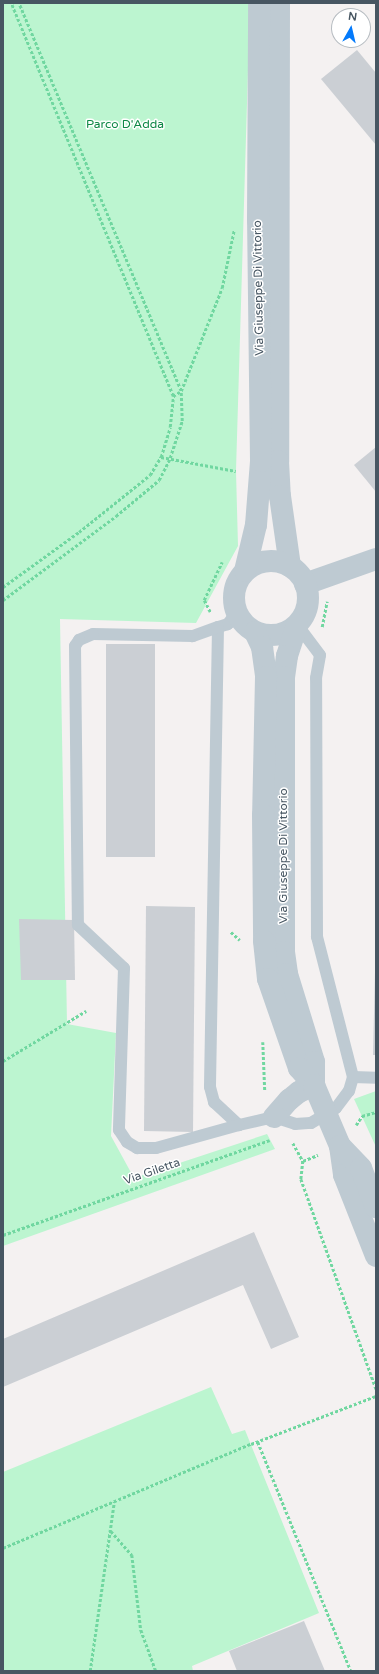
<!DOCTYPE html>
<style>
body{margin:0}
#map{position:relative;width:379px;height:1674px;overflow:hidden;background:#f4f1f1;font-family:"Varela Round",sans-serif}
div>[style]{position:absolute}
.green>*{inset:0;background:#bcf5d0}
.building>*{inset:0;background:#cbcfd4}
.path>*{height:2.5px;margin-top:-1.25px;transform-origin:0;background:repeating-linear-gradient(90deg,#70d7a0 0 3px,transparent 0 5px)}
.service>*{height:12px;margin:-6px;padding:0 6px;transform-origin:6px;border-radius:6px;background:#becad2}
.minor>*{height:22px;margin:-11px;padding:0 11px;transform-origin:11px;border-radius:11px;background:#becad2}
.tertiary>*{height:22px;margin:-11px;padding:0 11px;transform-origin:11px;border-radius:11px;background:#becad2}
.tertiary>.ring{margin:-11px;padding:0;box-sizing:content-box;background:none;border:22px solid #becad2;border-radius:50%}
span{translate:-50% -50%;white-space:nowrap;text-align:center;line-height:1.15;-webkit-text-stroke:3px #fff;paint-order:stroke}
.park-label{font-size:12px;color:#0d8845}
.street-label{font-size:12px;color:#475662}
.frame{position:absolute;inset:0;border:4px solid #475662;pointer-events:none}
.north{position:absolute;left:331px;top:8px;width:40px;height:40px;box-sizing:border-box;background:#fff;border:1px solid #b5bbc0;border-radius:50%;rotate:8deg;font-size:11px;font-weight:700;line-height:16px;text-align:center;color:#475662}
.north::after{content:'';display:block;margin:auto;width:14px;height:18px;background:#047afb;clip-path:polygon(50% 0,100% 100%,50% 72%,0 100%)}
</style>
<div id="map">
<div class="green">
<div style="clip-path:polygon(3px 3px,250px 3px,236px 471px,238px 546px,196px 623px,60px 619px,67px 1024px,116px 1033px,111px 1136px,134px 1178px,267px 1134px,275px 1149px,3px 1246px)"></div>
<div style="clip-path:polygon(376px 1091px,376px 1147px,354px 1099px)"></div>
<div style="clip-path:polygon(211px 1387px,232px 1434px,245px 1430px,319px 1613px,192px 1666px,193px 1671px,3px 1671px,3px 1472px)"></div>
</div>
<div class="building">
<div style="clip-path:polygon(357px 50px,376px 73px,376px 145px,321px 79px)"></div>
<div style="clip-path:polygon(376px 447px,376px 492px,354px 465px)"></div>
<div style="clip-path:polygon(106px 644px,155px 644px,155px 857px,106px 857px)"></div>
<div style="clip-path:polygon(146px 906px,195px 907px,193px 1132px,144px 1131px)"></div>
<div style="clip-path:polygon(19px 919px,74px 920px,75px 980px,21px 980px)"></div>
<div style="clip-path:polygon(375px 972px,376px 972px,376px 1055px,373px 1055px)"></div>
<div style="clip-path:polygon(254px 1232px,299px 1337px,271px 1349px,243px 1285px,3px 1387px,3px 1339px)"></div>
<div style="clip-path:polygon(304px 1621px,325px 1671px,237px 1671px,229px 1651px)"></div>
</div>
<div class="path">
<div style="left:173px;top:396px;width:9px;rotate:-32deg"></div>
<div style="left:181px;top:391px;width:111px;rotate:-68.3deg"></div>
<div style="left:222px;top:288px;width:59px;rotate:-78.3deg"></div>
<div style="left:161px;top:457px;width:76px;rotate:10.6deg"></div>
<div style="left:3px;top:587px;width:94px;rotate:-35.9deg"></div>
<div style="left:79px;top:532px;width:91px;rotate:-38.8deg"></div>
<div style="left:150px;top:475px;width:21px;rotate:-59deg"></div>
<div style="left:161px;top:457px;width:31px;rotate:-73deg"></div>
<div style="left:170px;top:427px;width:31px;rotate:-84deg"></div>
<div style="left:173px;top:396px;width:425px;rotate:-112.4deg"></div>
<div style="left:3px;top:600px;width:141px;rotate:-36.6deg"></div>
<div style="left:116px;top:516px;width:56px;rotate:-39.9deg"></div>
<div style="left:159px;top:480px;width:25px;rotate:-63deg"></div>
<div style="left:170px;top:458px;width:39px;rotate:-72deg"></div>
<div style="left:182px;top:421px;width:30px;rotate:-92deg"></div>
<div style="left:181px;top:391px;width:420px;rotate:-112.7deg"></div>
<div style="left:210px;top:612px;width:13px;rotate:-117deg"></div>
<div style="left:204px;top:600px;width:42px;rotate:-64.7deg"></div>
<div style="left:322px;top:627px;width:26px;rotate:-79deg"></div>
<div style="left:231px;top:932px;width:12px;rotate:42deg"></div>
<div style="left:263px;top:1042px;width:49px;rotate:87.7deg"></div>
<div style="left:3px;top:1061px;width:97px;rotate:-31.1deg"></div>
<div style="left:356px;top:1125px;width:11px;rotate:-56deg"></div>
<div style="left:362px;top:1116px;width:15px;rotate:-16deg"></div>
<div style="left:293px;top:1143px;width:21px;rotate:61deg"></div>
<div style="left:303px;top:1161px;width:18px;rotate:96deg"></div>
<div style="left:301px;top:1179px;width:223px;rotate:70.3deg"></div>
<div style="left:303px;top:1161px;width:16px;rotate:-22deg"></div>
<div style="left:3px;top:1235px;width:283px;rotate:-19.6deg"></div>
<div style="left:258px;top:1442px;width:247px;rotate:67.9deg"></div>
<div style="left:111px;top:1531px;width:32px;rotate:49deg"></div>
<div style="left:132px;top:1555px;width:76px;rotate:83.2deg"></div>
<div style="left:141px;top:1630px;width:44px;rotate:69.9deg"></div>
<div style="left:3px;top:1548px;width:269px;rotate:-22.8deg"></div>
<div style="left:251px;top:1444px;width:134px;rotate:-21deg"></div>
<div style="left:90px;top:1671px;width:171px;rotate:-81.9deg"></div>
</div>
<div class="service">
<div style="left:236px;top:613px;width:14px;rotate:126deg"></div>
<div style="left:228px;top:624px;width:10px;rotate:163deg"></div>
<div style="left:218px;top:627px;width:460px;rotate:91deg"></div>
<div style="left:210px;top:1087px;width:16px;rotate:75deg"></div>
<div style="left:214px;top:1102px;width:34px;rotate:43deg"></div>
<div style="left:239px;top:1125px;width:36px;rotate:-13deg"></div>
<div style="left:274px;top:1117px;width:22px;rotate:18deg"></div>
<div style="left:295px;top:1124px;width:16px;rotate:-4deg"></div>
<div style="left:311px;top:1123px;width:29px;rotate:-31deg"></div>
<div style="left:336px;top:1108px;width:21px;rotate:-53deg"></div>
<div style="left:349px;top:1091px;width:15px;rotate:-74deg"></div>
<div style="left:353px;top:1077px;width:145px;rotate:-104.4deg"></div>
<div style="left:317px;top:937px;width:259px;rotate:-90.2deg"></div>
<div style="left:316px;top:678px;width:23px;rotate:-80deg"></div>
<div style="left:320px;top:655px;width:38px;rotate:-127deg"></div>
<div style="left:218px;top:627px;width:27px;rotate:160deg"></div>
<div style="left:193px;top:636px;width:100px;rotate:-178.9deg"></div>
<div style="left:93px;top:634px;width:15px;rotate:157deg"></div>
<div style="left:79px;top:640px;width:7px;rotate:124deg"></div>
<div style="left:75px;top:646px;width:279px;rotate:89.4deg"></div>
<div style="left:78px;top:925px;width:63px;rotate:43.1deg"></div>
<div style="left:124px;top:968px;width:162px;rotate:91.8deg"></div>
<div style="left:119px;top:1130px;width:14px;rotate:56deg"></div>
<div style="left:127px;top:1142px;width:12px;rotate:31deg"></div>
<div style="left:137px;top:1148px;width:19px"></div>
<div style="left:156px;top:1148px;width:86px;rotate:-15.5deg"></div>
<div style="left:353px;top:1077px;width:23px;rotate:2deg"></div>
</div>
<div class="minor">
<div style="left:305px;top:584px;width:75px;rotate:-19.4deg"></div>
<div style="left:274px;top:1117px;width:23px;rotate:-49deg"></div>
<div style="left:289px;top:1100px;width:13px;rotate:-39deg"></div>
<div style="left:299px;top:1092px;width:17px;rotate:-25deg"></div>
</div>
<div class="tertiary">
<div style="left:279px;top:3px;width:458px;rotate:90.1deg"></div>
<div style="left:278px;top:461px;width:35px;rotate:87deg"></div>
<div style="left:280px;top:496px;width:71px;rotate:81.9deg"></div>
<div class="ring" style="left:234px;top:561px;width:52px;height:52px"></div>
<div style="left:245px;top:571px;width:47px;rotate:-76.6deg"></div>
<div style="left:256px;top:525px;width:64px;rotate:-85.5deg"></div>
<div style="left:261px;top:461px;width:241px;rotate:-90.7deg"></div>
<div style="left:258px;top:220px;width:217px;rotate:-89.7deg"></div>
<div style="left:297px;top:625px;width:33px;rotate:108deg"></div>
<div style="left:287px;top:656px;width:21px;rotate:98deg"></div>
<div style="left:284px;top:677px;width:275px;rotate:90deg"></div>
<div style="left:284px;top:952px;width:22px;rotate:82deg"></div>
<div style="left:287px;top:974px;width:92px;rotate:72.9deg"></div>
<div style="left:314px;top:1062px;width:23px;rotate:90deg"></div>
<div style="left:255px;top:632px;width:17px;rotate:65deg"></div>
<div style="left:262px;top:647px;width:30px;rotate:82deg"></div>
<div style="left:266px;top:677px;width:138px;rotate:91.2deg"></div>
<div style="left:263px;top:815px;width:126px;rotate:89.5deg"></div>
<div style="left:264px;top:941px;width:38px;rotate:84deg"></div>
<div style="left:268px;top:979px;width:94px;rotate:70.8deg"></div>
<div style="left:299px;top:1068px;width:23px;rotate:49deg"></div>
<div style="left:314px;top:1085px;width:66px;rotate:66.9deg"></div>
<div style="left:340px;top:1146px;width:29px;rotate:82deg"></div>
<div style="left:344px;top:1175px;width:87px;rotate:68.4deg"></div>
<div style="left:340px;top:1146px;width:30px;rotate:46deg"></div>
<div style="left:361px;top:1168px;width:42px;rotate:69deg"></div>
</div>
<div class="park-label">
<span style="left:125px;top:125px">Parco D'Adda</span>
</div>
<div class="street-label">
<span style="left:259px;top:288px;rotate:-91deg">Via Giuseppe Di Vittorio</span>
<span style="left:284px;top:856px;rotate:-90deg">Via Giuseppe Di Vittorio</span>
<span style="left:152px;top:1172px;rotate:-19deg">Via Giletta</span>
</div>
<div class="frame"></div>
<div class="north">N</div>
</div>
